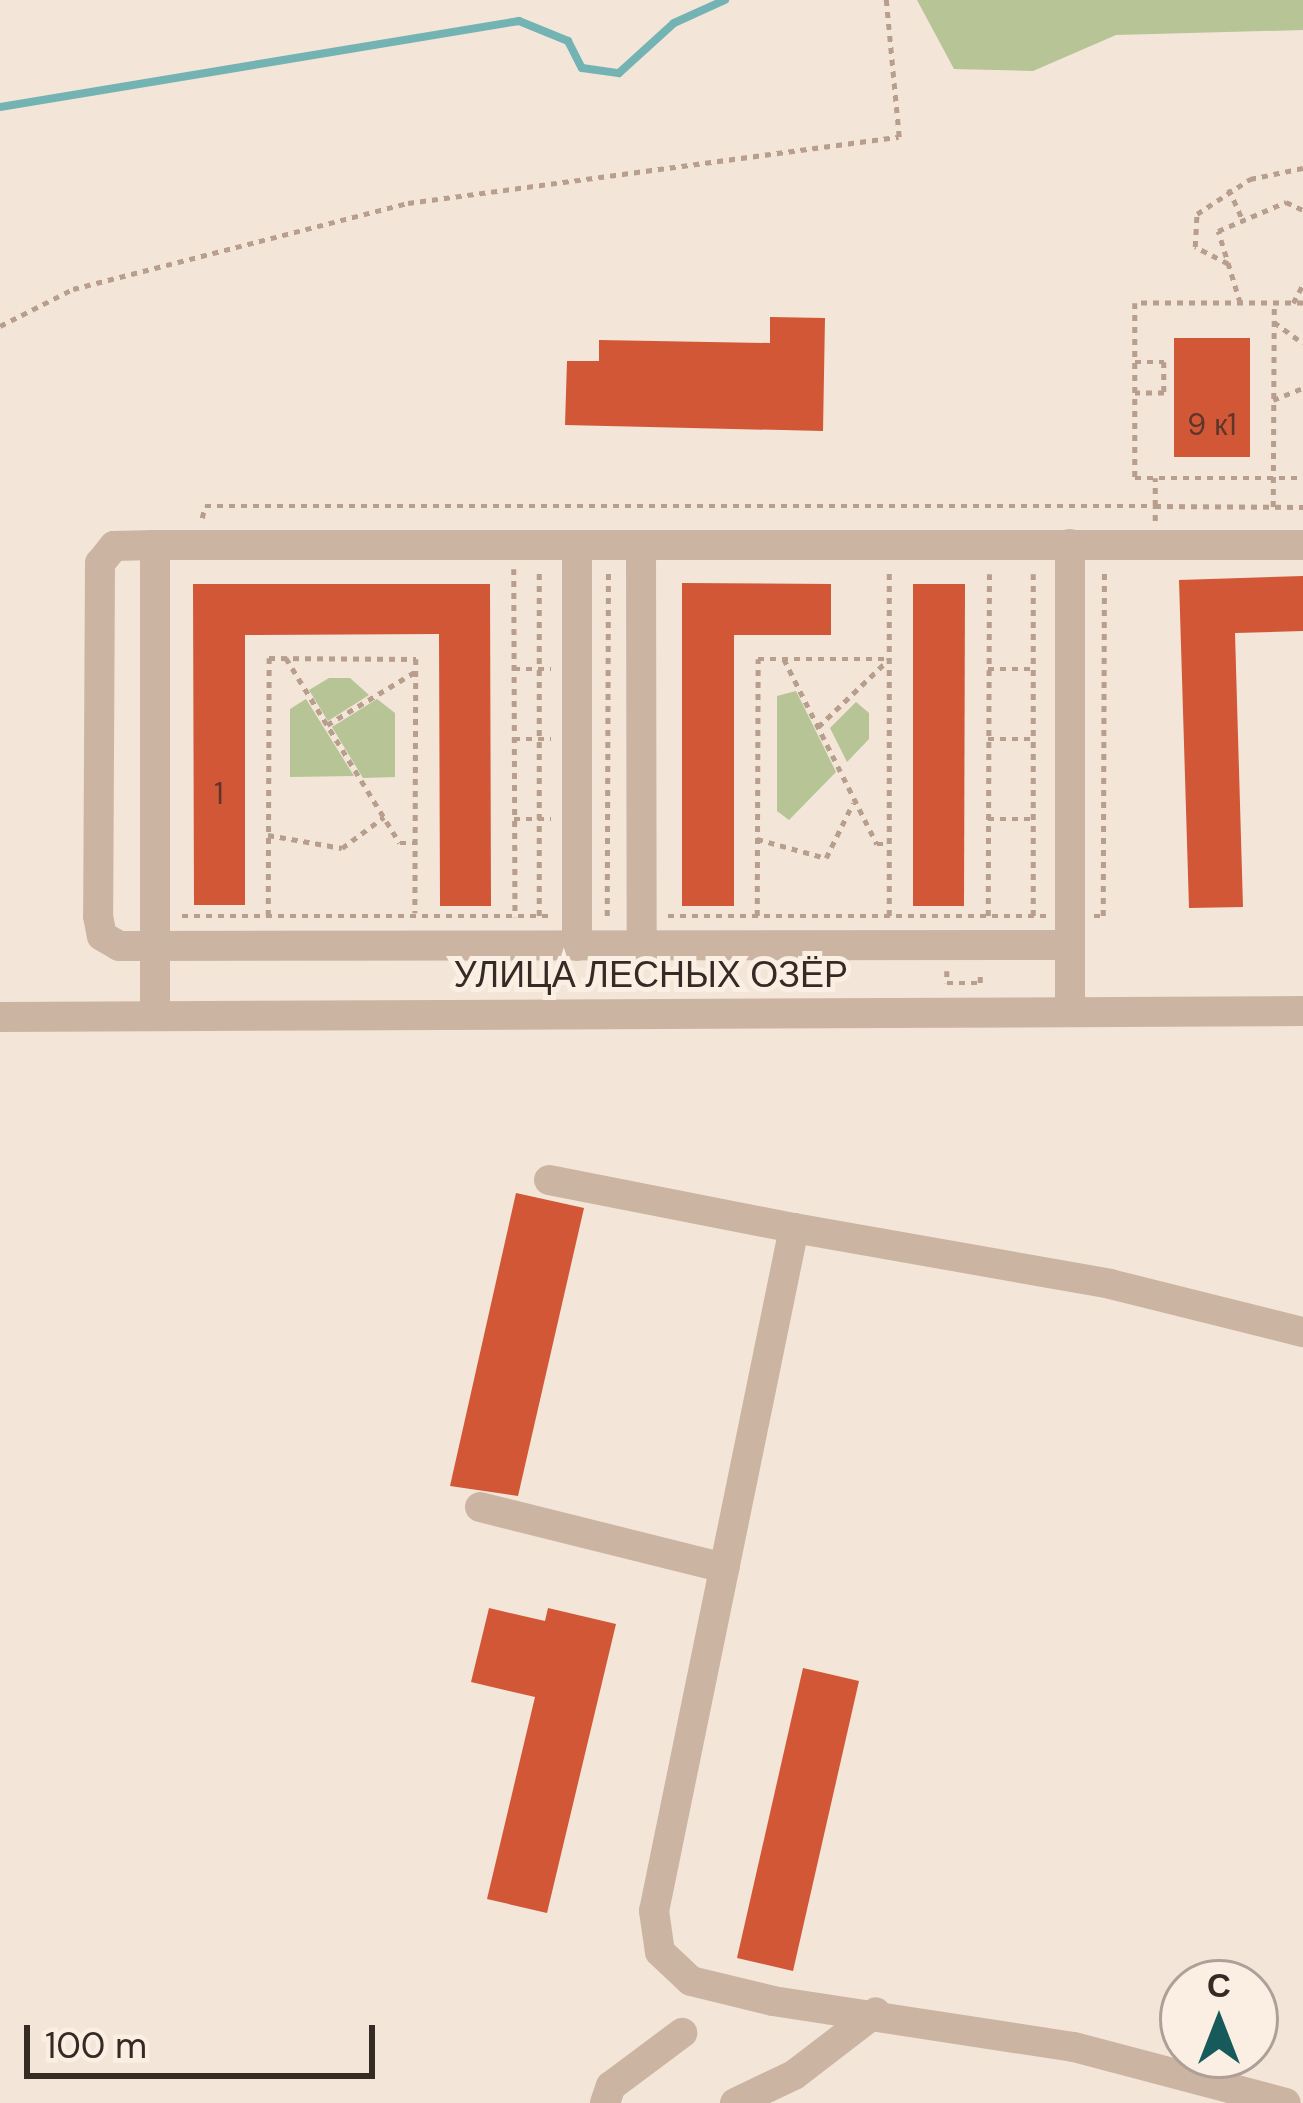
<!DOCTYPE html>
<meta charset="utf-8">
<style>
body{margin:0}
#map{position:relative;width:1303px;height:2103px;overflow:hidden;background:#f3e5d7;font-family:"DM Sans",sans-serif}
div>[style]{position:absolute}
.green>*{inset:0;background:#b6c496}
.stream>*{height:8px;margin:-4px;padding:0 4px;transform-origin:4px;border-radius:4px;background:#73b3b3}
.building>*{inset:0;background:#d25737}
.path>*{height:4.5px;margin-top:-2.25px;transform-origin:0;background:repeating-linear-gradient(90deg,#b89e8c 0 6px,transparent 0 12px)}
.minor>*{height:30px;margin:-15px;padding:0 15px;transform-origin:15px;border-radius:15px;background:#ccb4a2}
span{translate:-50% -50%;white-space:nowrap;text-align:center;line-height:1.15;-webkit-text-stroke:10px #fbefe4;paint-order:stroke}
.number-label{font-size:30px;color:#5d352a}
.number-label span{-webkit-text-stroke-width:0}
.street-label{font-size:36px;color:#362a25}
.north{position:absolute;left:1159px;top:1959px;width:120px;height:120px;box-sizing:border-box;background:#fbefe4;border:3px solid #aca098;border-radius:50%;rotate:0deg;font-size:33px;font-weight:700;line-height:48px;text-align:center;color:#362a25}
.north::after{content:'';display:block;margin:auto;width:42px;height:54px;background:#175a5c;clip-path:polygon(50% 0,100% 100%,50% 72%,0 100%)}
.scale{position:absolute;left:24px;top:2025px;width:351px;height:54px;box-sizing:border-box;border:6px solid #362a25;border-top:0;padding-left:15px;font-size:36px;line-height:42px;white-space:nowrap;color:#362a25;-webkit-text-stroke:9px #fbefe4;paint-order:stroke}
</style>
<div id="map">
<div class="green">
<div style="clip-path:polygon(917px 0,1303px 0,1303px 30px,1116px 35px,1033px 71px,954px 69px)"></div>
<div style="clip-path:polygon(329px 678px,350px 678px,369px 695px,328px 721px,309px 690px)"></div>
<div style="clip-path:polygon(796px 691px,836px 772px,789px 820px,777px 811px,777px 696px)"></div>
<div style="clip-path:polygon(306px 699px,354px 776px,290px 777px,290px 709px)"></div>
<div style="clip-path:polygon(377px 699px,395px 713px,395px 777px,363px 778px,332px 727px)"></div>
<div style="clip-path:polygon(856px 702px,869px 713px,869px 739px,847px 762px,830px 728px)"></div>
</div>
<div class="stream">
<div style="left:0;top:107px;width:526px;rotate:-9.41deg"></div>
<div style="left:519px;top:21px;width:53px;rotate:22.2deg"></div>
<div style="left:568px;top:41px;width:30px;rotate:63deg"></div>
<div style="left:582px;top:68px;width:37px;rotate:8deg"></div>
<div style="left:619px;top:73px;width:74px;rotate:-42.3deg"></div>
<div style="left:674px;top:23px;width:56px;rotate:-24.3deg"></div>
</div>
<div class="building">
<div style="clip-path:polygon(770px 317px,825px 318px,823px 431px,565px 425px,567px 361px,599px 361px,599px 340px,770px 343px)"></div>
<div style="clip-path:polygon(1174px 338px,1250px 338px,1250px 457px,1174px 457px)"></div>
<div style="clip-path:polygon(1303px 576px,1303px 631px,1235px 633px,1243px 907px,1189px 908px,1179px 580px)"></div>
<div style="clip-path:polygon(682px 583px,831px 584px,831px 635px,734px 635px,734px 906px,682px 906px)"></div>
<div style="clip-path:polygon(193px 584px,490px 584px,491px 906px,440px 906px,439px 634px,245px 635px,245px 905px,194px 905px)"></div>
<div style="clip-path:polygon(913px 584px,965px 584px,964px 906px,913px 906px)"></div>
<div style="clip-path:polygon(516px 1193px,584px 1208px,518px 1496px,450px 1486px)"></div>
<div style="clip-path:polygon(489px 1608px,545px 1621px,548px 1608px,616px 1624px,547px 1913px,487px 1899px,535px 1697px,471px 1682px)"></div>
<div style="clip-path:polygon(803px 1668px,859px 1681px,793px 1971px,737px 1958px)"></div>
</div>
<div class="path">
<div style="left:1229px;top:189px;width:34px;rotate:66deg"></div>
<div style="left:1228px;top:264px;width:37px;rotate:-153deg"></div>
<div style="left:1195px;top:247px;width:33px;rotate:-87deg"></div>
<div style="left:1197px;top:214px;width:64px;rotate:-33.4deg"></div>
<div style="left:1250px;top:179px;width:54px;rotate:-11.7deg"></div>
<div style="left:1240px;top:303px;width:75px;rotate:-107deg"></div>
<div style="left:1218px;top:231px;width:74px;rotate:-23.1deg"></div>
<div style="left:1286px;top:202px;width:19px;rotate:25deg"></div>
<div style="left:1293px;top:303px;width:21px;rotate:-62deg"></div>
<div style="left:1303px;top:303px;width:168px;rotate:180deg"></div>
<div style="left:1135px;top:303px;width:175px;rotate:90deg"></div>
<div style="left:1135px;top:478px;width:168px"></div>
<div style="left:1274px;top:322px;width:36px;rotate:36deg"></div>
<div style="left:0;top:326px;width:82px;rotate:-26.9deg"></div>
<div style="left:73px;top:289px;width:346px;rotate:-14.4deg"></div>
<div style="left:408px;top:203px;width:495px;rotate:-7.7deg"></div>
<div style="left:899px;top:137px;width:138px;rotate:-95.4deg"></div>
<div style="left:1135px;top:362px;width:29px"></div>
<div style="left:1164px;top:362px;width:31px;rotate:90deg"></div>
<div style="left:1164px;top:393px;width:29px;rotate:180deg"></div>
<div style="left:1273px;top:400px;width:32px;rotate:-22deg"></div>
<div style="left:1273px;top:507px;width:204px;rotate:-89.7deg"></div>
<div style="left:202px;top:518px;width:12px;rotate:-76deg"></div>
<div style="left:205px;top:506px;width:950px"></div>
<div style="left:1155px;top:506px;width:28px;rotate:-90deg"></div>
<div style="left:1155px;top:521px;width:15px;rotate:-90deg"></div>
<div style="left:1155px;top:506px;width:148px;rotate:0.4deg"></div>
<div style="left:514px;top:569px;width:348px;rotate:89.8deg"></div>
<div style="left:286px;top:658px;width:217px;rotate:58.4deg"></div>
<div style="left:400px;top:843px;width:16px"></div>
<div style="left:784px;top:659px;width:207px;rotate:63.3deg"></div>
<div style="left:877px;top:844px;width:9px"></div>
<div style="left:514px;top:669px;width:37px"></div>
<div style="left:988px;top:669px;width:43px"></div>
<div style="left:327px;top:725px;width:103px;rotate:-31.1deg"></div>
<div style="left:818px;top:727px;width:97px;rotate:-43.7deg"></div>
<div style="left:514px;top:739px;width:37px"></div>
<div style="left:988px;top:739px;width:43px"></div>
<div style="left:514px;top:819px;width:37px"></div>
<div style="left:988px;top:819px;width:48px"></div>
<div style="left:268px;top:835px;width:75px;rotate:10deg"></div>
<div style="left:342px;top:848px;width:52px;rotate:-36.4deg"></div>
<div style="left:757px;top:839px;width:72px;rotate:15.4deg"></div>
<div style="left:826px;top:858px;width:61px;rotate:-63.9deg"></div>
<div style="left:182px;top:916px;width:366px"></div>
<div style="left:268px;top:916px;width:258px;rotate:-89.8deg"></div>
<div style="left:269px;top:658px;width:147px;rotate:0.4deg"></div>
<div style="left:416px;top:659px;width:254px;rotate:90.2deg"></div>
<div style="left:539px;top:916px;width:347px;rotate:-90deg"></div>
<div style="left:607px;top:916px;width:347px;rotate:-89.8deg"></div>
<div style="left:668px;top:916px;width:378px"></div>
<div style="left:757px;top:916px;width:257px;rotate:-89.8deg"></div>
<div style="left:758px;top:659px;width:131px"></div>
<div style="left:889px;top:916px;width:348px;rotate:-90deg"></div>
<div style="left:988px;top:916px;width:342px;rotate:-89.8deg"></div>
<div style="left:1033px;top:916px;width:342px;rotate:-90deg"></div>
<div style="left:1094px;top:916px;width:9px"></div>
<div style="left:1103px;top:916px;width:345px;rotate:-89.8deg"></div>
<div style="left:947px;top:971px;width:12px;rotate:90deg"></div>
<div style="left:947px;top:983px;width:33px"></div>
<div style="left:980px;top:983px;width:11px;rotate:-90deg"></div>
</div>
<div class="minor">
<div style="left:155px;top:545px;width:41px;rotate:178.6deg"></div>
<div style="left:114px;top:546px;width:22px;rotate:129deg"></div>
<div style="left:100px;top:563px;width:353px;rotate:90.3deg"></div>
<div style="left:98px;top:916px;width:20px;rotate:79deg"></div>
<div style="left:102px;top:936px;width:20px;rotate:30deg"></div>
<div style="left:119px;top:946px;width:951px;rotate:-0.06deg"></div>
<div style="left:1070px;top:945px;width:401px;rotate:-90deg"></div>
<div style="left:577px;top:545px;width:401px;rotate:90deg"></div>
<div style="left:641px;top:545px;width:401px;rotate:89.9deg"></div>
<div style="left:1070px;top:945px;width:67px;rotate:90deg"></div>
<div style="left:155px;top:1016px;width:471px;rotate:-90deg"></div>
<div style="left:155px;top:545px;width:1148px"></div>
<div style="left:0;top:1017px;width:1303px;rotate:-0.26deg"></div>
<div style="left:549px;top:1180px;width:250px;rotate:11.1deg"></div>
<div style="left:794px;top:1228px;width:697px;rotate:101.58deg"></div>
<div style="left:654px;top:1911px;width:41px;rotate:81.7deg"></div>
<div style="left:660px;top:1952px;width:42px;rotate:43.1deg"></div>
<div style="left:691px;top:1981px;width:84px;rotate:13.7deg"></div>
<div style="left:773px;top:2001px;width:304px;rotate:8.7deg"></div>
<div style="left:1074px;top:2047px;width:219px;rotate:14.8deg"></div>
<div style="left:794px;top:1228px;width:321px;rotate:10deg"></div>
<div style="left:1110px;top:1284px;width:199px;rotate:14deg"></div>
<div style="left:480px;top:1507px;width:252px;rotate:14deg"></div>
<div style="left:605px;top:2103px;width:18px;rotate:-71deg"></div>
<div style="left:611px;top:2086px;width:89px;rotate:-36.7deg"></div>
<div style="left:735px;top:2103px;width:65px;rotate:-25.4deg"></div>
<div style="left:794px;top:2075px;width:103px;rotate:-37.5deg"></div>
</div>
<div class="number-label">
<span style="left:1212px;top:425px">9 к1</span>
<span style="left:219px;top:794px">1</span>
</div>
<div class="street-label">
<span style="left:651px;top:975px">УЛИЦА ЛЕСНЫХ ОЗЁР</span>
</div>
<div class="north">С</div>
<div class="scale">100 m</div>
</div>
